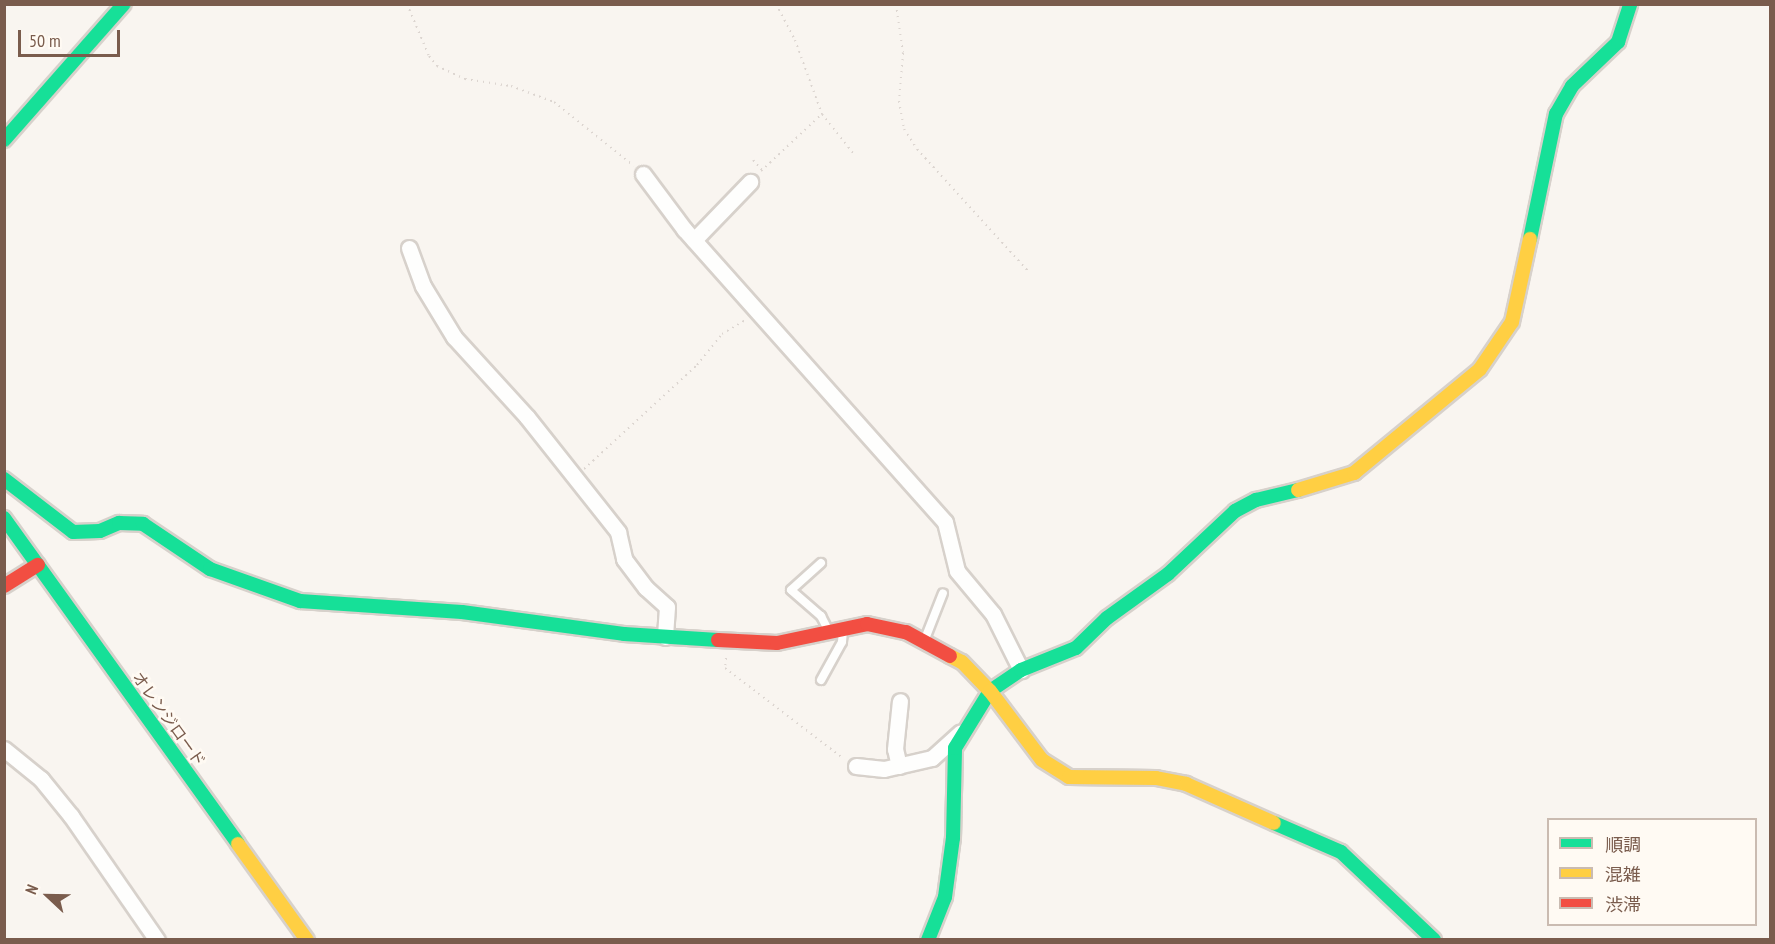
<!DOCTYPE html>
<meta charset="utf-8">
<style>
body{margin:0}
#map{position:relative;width:1775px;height:944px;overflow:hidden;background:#f9f5f0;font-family:"PT Sans Narrow","Noto Sans JP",sans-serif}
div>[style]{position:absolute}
.path>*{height:2px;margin-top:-1px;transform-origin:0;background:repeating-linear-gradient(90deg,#dcd5d0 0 1.5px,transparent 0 6px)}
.roads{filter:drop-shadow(2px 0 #d7d1cb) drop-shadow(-2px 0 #d7d1cb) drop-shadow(0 2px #d7d1cb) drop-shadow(0 -2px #d7d1cb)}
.lane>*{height:8px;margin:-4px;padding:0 4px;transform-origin:4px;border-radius:4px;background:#fefefd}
.street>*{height:15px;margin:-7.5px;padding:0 7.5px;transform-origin:7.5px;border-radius:7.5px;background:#fefefd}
.fast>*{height:14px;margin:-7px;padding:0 7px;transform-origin:7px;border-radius:7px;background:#16e098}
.slow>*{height:14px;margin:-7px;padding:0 7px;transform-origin:7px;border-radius:7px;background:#ffcf43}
.jam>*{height:14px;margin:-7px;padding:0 7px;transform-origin:7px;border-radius:7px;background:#f24e42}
span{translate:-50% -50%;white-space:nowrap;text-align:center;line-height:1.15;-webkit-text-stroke:5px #fffaf3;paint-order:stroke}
.street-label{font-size:16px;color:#7a5c4d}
.frame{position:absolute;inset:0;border:6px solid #7a5c4d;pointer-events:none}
.legend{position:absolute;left:1547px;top:818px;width:210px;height:108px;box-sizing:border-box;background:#fffaf3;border:2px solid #cabbb1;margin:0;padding:8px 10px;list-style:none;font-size:18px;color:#7a5c4d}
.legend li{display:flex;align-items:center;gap:12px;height:30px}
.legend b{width:30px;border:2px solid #cabbb1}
.north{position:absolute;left:18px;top:866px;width:60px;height:60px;-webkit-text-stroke:4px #fffaf3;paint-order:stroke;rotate:292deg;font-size:16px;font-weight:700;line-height:24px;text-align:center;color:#7a5c4d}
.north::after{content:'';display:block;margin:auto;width:21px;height:27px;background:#7a5c4d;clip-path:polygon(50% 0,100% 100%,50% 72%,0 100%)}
.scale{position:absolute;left:18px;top:30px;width:102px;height:27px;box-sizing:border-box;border:3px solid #7a5c4d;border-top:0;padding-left:8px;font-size:18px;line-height:21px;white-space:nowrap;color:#7a5c4d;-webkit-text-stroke:4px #fffaf3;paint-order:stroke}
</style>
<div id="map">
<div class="path">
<div style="left:407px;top:4px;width:56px;rotate:67.1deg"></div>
<div style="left:429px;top:56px;width:13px;rotate:51deg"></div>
<div style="left:437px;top:66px;width:31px;rotate:25deg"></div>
<div style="left:465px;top:79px;width:47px;rotate:8.7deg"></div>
<div style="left:511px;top:86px;width:46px;rotate:20.4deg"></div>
<div style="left:554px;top:102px;width:102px;rotate:38.7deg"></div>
<div style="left:776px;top:4px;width:41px;rotate:62.2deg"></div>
<div style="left:795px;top:40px;width:79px;rotate:70deg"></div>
<div style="left:822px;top:114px;width:50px;rotate:51.5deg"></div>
<div style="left:896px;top:4px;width:49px;rotate:81.9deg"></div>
<div style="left:903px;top:53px;width:48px;rotate:94.8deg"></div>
<div style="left:899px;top:101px;width:28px;rotate:80deg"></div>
<div style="left:904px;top:129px;width:24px;rotate:57deg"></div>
<div style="left:917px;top:149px;width:166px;rotate:47.7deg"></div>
<div style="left:753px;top:160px;width:13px;rotate:48deg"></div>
<div style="left:761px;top:171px;width:83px;rotate:-43.1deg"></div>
<div style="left:584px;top:469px;width:154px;rotate:-42.6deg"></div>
<div style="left:697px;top:365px;width:40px;rotate:-51deg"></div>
<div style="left:722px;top:334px;width:29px;rotate:-31deg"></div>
<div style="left:726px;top:658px;width:10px;rotate:96deg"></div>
<div style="left:725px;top:668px;width:150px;rotate:37.4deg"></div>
</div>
<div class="roads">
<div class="lane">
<div style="left:821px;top:563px;width:40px;rotate:138deg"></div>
<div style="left:791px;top:590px;width:40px;rotate:41deg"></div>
<div style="left:821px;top:616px;width:16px;rotate:63deg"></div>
<div style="left:925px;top:639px;width:49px;rotate:-68.6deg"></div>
<div style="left:821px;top:680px;width:43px;rotate:-61.1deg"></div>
<div style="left:842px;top:642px;width:12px;rotate:-85deg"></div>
</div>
<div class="street">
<div style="left:643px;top:174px;width:69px;rotate:53.3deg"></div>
<div style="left:684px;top:229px;width:392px;rotate:48.3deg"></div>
<div style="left:945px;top:522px;width:50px;rotate:76.2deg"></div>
<div style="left:957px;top:571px;width:56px;rotate:50.1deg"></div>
<div style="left:993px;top:614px;width:63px;rotate:63.4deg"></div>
<div style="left:694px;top:240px;width:81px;rotate:-46deg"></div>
<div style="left:409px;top:248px;width:40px;rotate:69.8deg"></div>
<div style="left:423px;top:286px;width:60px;rotate:58.7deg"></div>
<div style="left:454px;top:337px;width:108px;rotate:47.6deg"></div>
<div style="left:527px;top:417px;width:147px;rotate:51.6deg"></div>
<div style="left:618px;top:532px;width:28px;rotate:77deg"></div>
<div style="left:624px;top:559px;width:36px;rotate:53deg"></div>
<div style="left:646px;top:588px;width:28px;rotate:42deg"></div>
<div style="left:667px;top:607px;width:30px;rotate:94deg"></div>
<div style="left:4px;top:749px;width:48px;rotate:39deg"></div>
<div style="left:41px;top:779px;width:48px;rotate:51deg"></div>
<div style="left:71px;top:816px;width:151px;rotate:55.3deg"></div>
<div style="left:856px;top:766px;width:28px;rotate:6deg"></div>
<div style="left:884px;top:769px;width:49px;rotate:-12.9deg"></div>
<div style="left:932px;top:758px;width:38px;rotate:-42deg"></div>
<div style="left:899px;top:766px;width:17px;rotate:-103deg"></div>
<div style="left:895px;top:749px;width:48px;rotate:-84.1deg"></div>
</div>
<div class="fast">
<div style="left:4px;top:140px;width:181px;rotate:-48.6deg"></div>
<div style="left:1530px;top:239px;width:128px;rotate:-78.3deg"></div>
<div style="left:1556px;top:114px;width:32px;rotate:-60deg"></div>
<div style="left:1572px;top:86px;width:64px;rotate:-43.7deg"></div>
<div style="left:1618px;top:42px;width:40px;rotate:-72deg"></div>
<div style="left:4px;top:479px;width:87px;rotate:37.5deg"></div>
<div style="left:73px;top:532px;width:27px;rotate:-2deg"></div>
<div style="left:100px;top:531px;width:21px;rotate:-23deg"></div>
<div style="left:119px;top:523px;width:24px;rotate:2deg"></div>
<div style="left:143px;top:524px;width:81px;rotate:33.9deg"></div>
<div style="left:210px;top:569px;width:96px;rotate:19.6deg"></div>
<div style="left:300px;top:601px;width:162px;rotate:3.9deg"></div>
<div style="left:462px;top:612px;width:163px;rotate:7.7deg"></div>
<div style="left:624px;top:634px;width:94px;rotate:3.7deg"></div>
<div style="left:4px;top:518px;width:401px;rotate:54.3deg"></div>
<div style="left:1274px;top:823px;width:73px;rotate:23.4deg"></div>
<div style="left:1341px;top:852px;width:128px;rotate:43.4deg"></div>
<div style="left:928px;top:940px;width:46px;rotate:-68.4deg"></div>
<div style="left:945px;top:897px;width:60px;rotate:-82.3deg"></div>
<div style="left:953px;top:838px;width:90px;rotate:-88.7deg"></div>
<div style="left:955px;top:748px;width:67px;rotate:-58.4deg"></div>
<div style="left:990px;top:691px;width:37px;rotate:-34deg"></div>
<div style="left:1021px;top:670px;width:59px;rotate:-21.8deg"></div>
<div style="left:1076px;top:648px;width:43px;rotate:-44.1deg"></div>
<div style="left:1107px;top:618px;width:75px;rotate:-35.8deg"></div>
<div style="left:1168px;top:574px;width:92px;rotate:-43.2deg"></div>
<div style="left:1235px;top:511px;width:24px;rotate:-28deg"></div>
<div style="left:1256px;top:500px;width:43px;rotate:-13.4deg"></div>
</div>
<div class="slow">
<div style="left:1298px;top:490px;width:59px;rotate:-16.9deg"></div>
<div style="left:1354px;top:473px;width:163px;rotate:-39.5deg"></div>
<div style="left:1480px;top:369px;width:57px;rotate:-55.8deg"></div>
<div style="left:1512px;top:322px;width:85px;rotate:-77.8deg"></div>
<div style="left:950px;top:656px;width:13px;rotate:27deg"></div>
<div style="left:962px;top:662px;width:40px;rotate:46deg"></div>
<div style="left:990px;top:691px;width:86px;rotate:53deg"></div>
<div style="left:1042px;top:760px;width:32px;rotate:32deg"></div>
<div style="left:1069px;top:777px;width:87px;rotate:0.7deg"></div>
<div style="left:1156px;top:778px;width:31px;rotate:11deg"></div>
<div style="left:1186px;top:784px;width:96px;rotate:23.9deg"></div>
<div style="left:238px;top:844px;width:118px;rotate:54.3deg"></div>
</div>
<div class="jam">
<div style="left:4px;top:586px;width:40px;rotate:-32deg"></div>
<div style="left:718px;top:640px;width:59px;rotate:2.9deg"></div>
<div style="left:777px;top:643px;width:92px;rotate:-11.9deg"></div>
<div style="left:867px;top:624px;width:40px;rotate:12deg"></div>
<div style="left:906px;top:632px;width:50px;rotate:28.6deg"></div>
</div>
</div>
<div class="street-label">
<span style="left:169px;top:719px;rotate:54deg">オレンジロード</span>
</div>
<div class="frame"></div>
<ul class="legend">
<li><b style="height:8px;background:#16e098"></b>順調</li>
<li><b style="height:8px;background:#ffcf43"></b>混雑</li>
<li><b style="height:8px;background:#f24e42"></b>渋滞</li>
</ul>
<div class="north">N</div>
<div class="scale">50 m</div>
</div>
